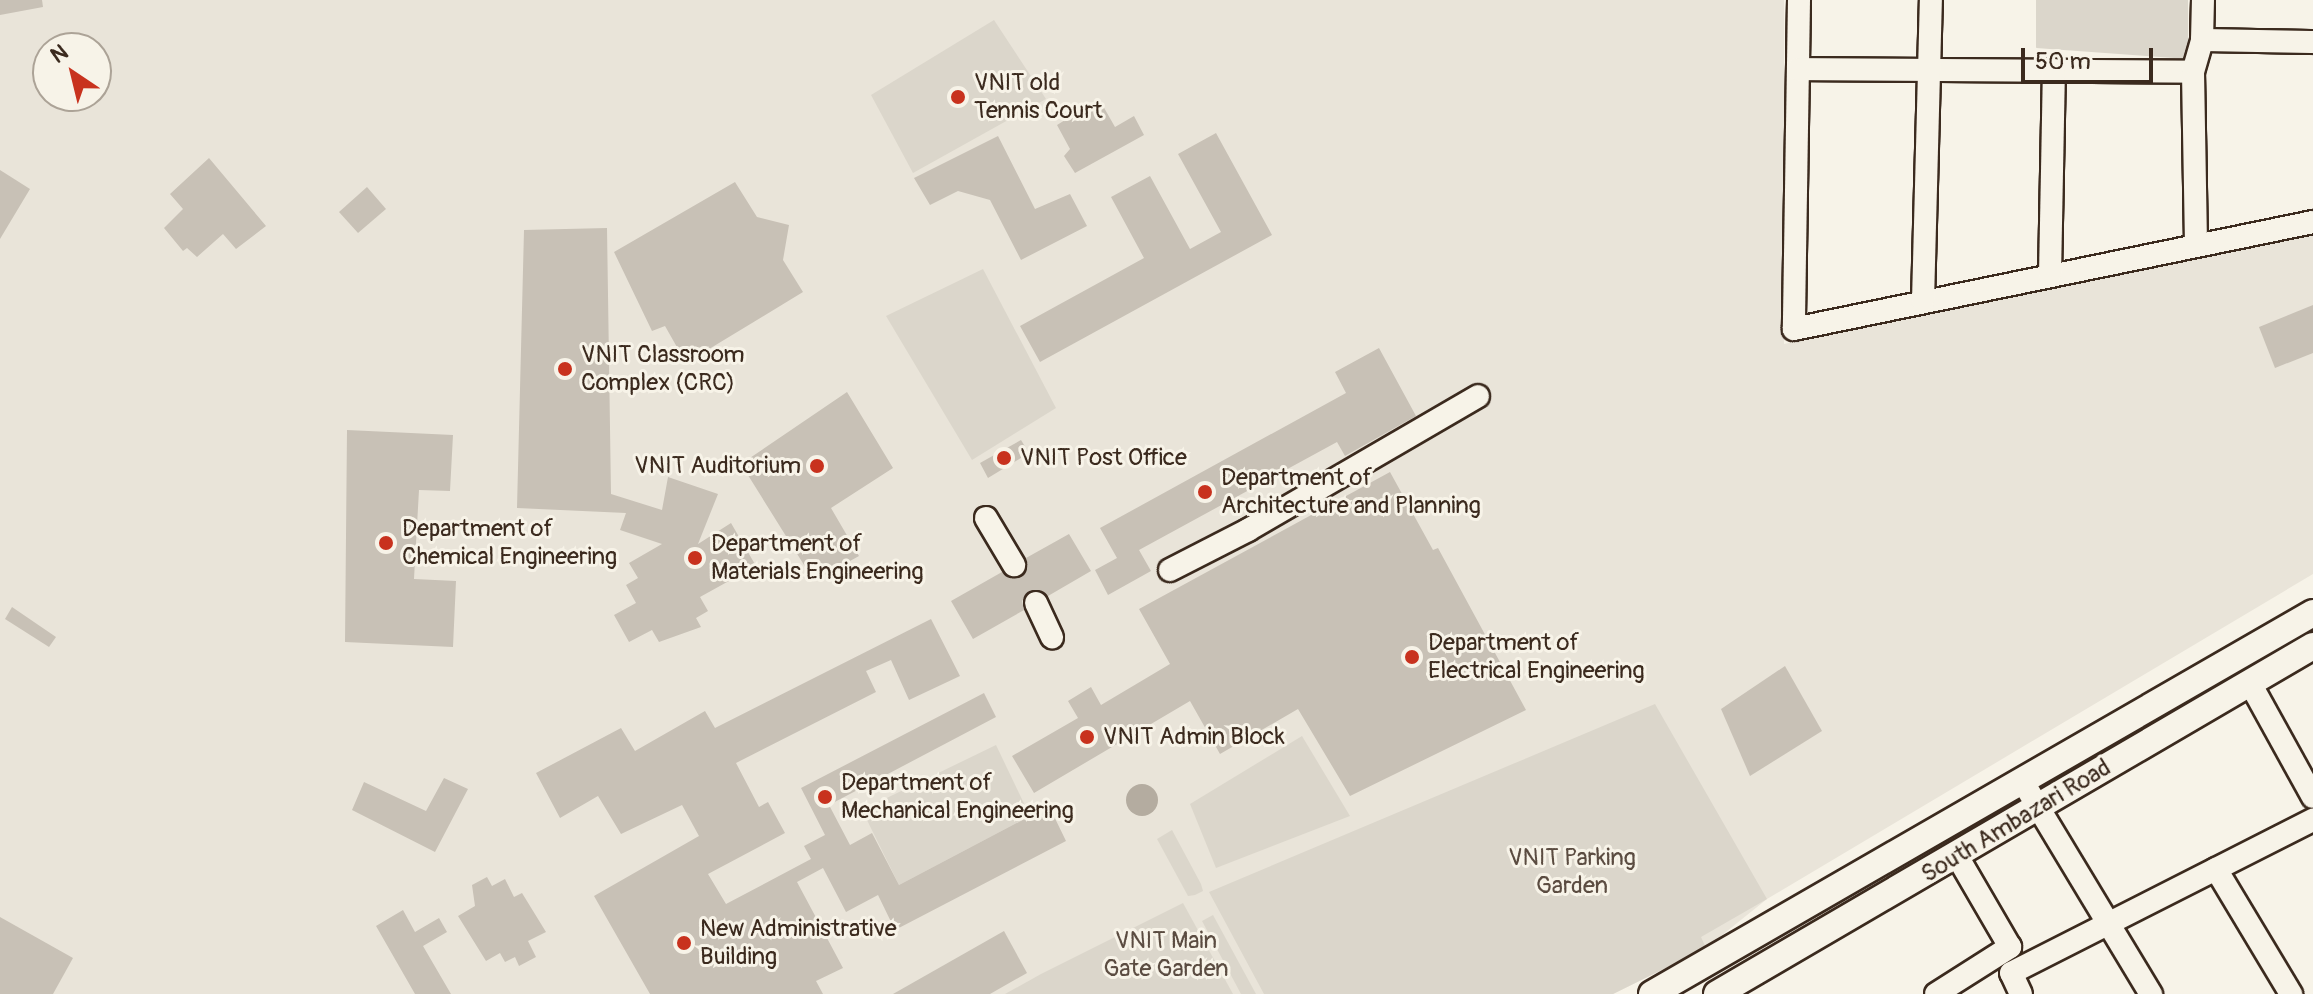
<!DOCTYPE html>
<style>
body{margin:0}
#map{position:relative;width:2313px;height:994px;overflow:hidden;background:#f7f3e8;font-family:Pangolin,sans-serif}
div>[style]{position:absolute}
.built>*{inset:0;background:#e9e4d9}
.green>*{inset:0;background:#dbd6cb}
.water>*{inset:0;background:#b4aca0}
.round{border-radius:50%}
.building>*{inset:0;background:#c8c1b6}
.roads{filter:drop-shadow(2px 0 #3b2a1e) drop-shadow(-2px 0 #3b2a1e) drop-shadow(0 2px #3b2a1e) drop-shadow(0 -2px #3b2a1e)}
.minor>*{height:22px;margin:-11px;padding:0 11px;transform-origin:11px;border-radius:11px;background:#f7f3e8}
.major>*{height:26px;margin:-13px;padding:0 13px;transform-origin:13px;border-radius:13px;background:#f7f3e8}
.dots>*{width:22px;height:22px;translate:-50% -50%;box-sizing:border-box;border:4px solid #f7f3e8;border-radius:50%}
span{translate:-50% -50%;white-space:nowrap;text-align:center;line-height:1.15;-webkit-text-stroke:6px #f7f3e8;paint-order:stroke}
.poi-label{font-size:24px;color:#3b2a1e}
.left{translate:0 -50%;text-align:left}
.right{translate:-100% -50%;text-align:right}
.street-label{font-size:24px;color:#3b2a1e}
.park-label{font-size:24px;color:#5b4c41}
.north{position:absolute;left:32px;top:32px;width:80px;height:80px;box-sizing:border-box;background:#f7f3e8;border:2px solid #aca397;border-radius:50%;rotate:325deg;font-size:22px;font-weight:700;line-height:32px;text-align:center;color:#3b2a1e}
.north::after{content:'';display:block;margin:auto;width:28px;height:36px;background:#c8321e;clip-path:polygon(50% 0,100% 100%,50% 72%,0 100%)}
.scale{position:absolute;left:2021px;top:48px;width:132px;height:36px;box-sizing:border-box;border:4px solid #3b2a1e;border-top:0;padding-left:10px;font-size:24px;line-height:28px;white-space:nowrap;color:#3b2a1e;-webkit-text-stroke:6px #f7f3e8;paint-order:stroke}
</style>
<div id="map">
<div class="built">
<div style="clip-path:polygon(evenodd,0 0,1784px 0,1784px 344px,2313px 232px,2313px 574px,1767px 899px,1706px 948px,1613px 994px,0 994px,0 0,48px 48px,96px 48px,96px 96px,48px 96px,48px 48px)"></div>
</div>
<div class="green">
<div style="clip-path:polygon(2036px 0,2188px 0,2188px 59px,2036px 48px)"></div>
<div style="clip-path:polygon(994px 20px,1046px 99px,913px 173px,871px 95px)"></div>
<div style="clip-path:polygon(983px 269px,1056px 408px,972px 460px,886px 316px)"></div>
<div style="clip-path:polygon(1655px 704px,1767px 899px,1701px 937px,1706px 948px,1613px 994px,1264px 994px,1209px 892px)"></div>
<div style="clip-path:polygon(1302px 736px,1350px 816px,1216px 868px,1190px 804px)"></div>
<div style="clip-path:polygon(996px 745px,1030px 816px,899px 885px,862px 810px)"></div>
<div style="clip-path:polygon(1172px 830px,1201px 884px,1203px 891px,1195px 895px,1188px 896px,1157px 839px)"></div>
<div style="clip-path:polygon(1183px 903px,1233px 994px,1005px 994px,1041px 974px)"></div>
<div style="clip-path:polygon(1213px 915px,1256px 994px,1241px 994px,1202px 921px)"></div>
</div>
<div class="water">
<div class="round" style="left:1126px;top:784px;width:32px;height:32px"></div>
</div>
<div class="building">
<div style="clip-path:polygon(0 0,42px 0,43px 7px,0 15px)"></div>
<div style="clip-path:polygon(1099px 99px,1115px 127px,1134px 116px,1144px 135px,1075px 173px,1064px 156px,1070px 149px,1057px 125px)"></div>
<div style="clip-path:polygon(1216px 133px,1272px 235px,1040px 362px,1020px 326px,1144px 258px,1111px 197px,1150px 176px,1190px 249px,1221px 232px,1178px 154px)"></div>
<div style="clip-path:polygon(998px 136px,1035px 209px,1070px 194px,1087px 226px,1021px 260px,990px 200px,958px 191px,930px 205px,914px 178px)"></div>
<div style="clip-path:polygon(209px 158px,266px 226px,236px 249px,223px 234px,197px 257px,187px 248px,183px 251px,164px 228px,183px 209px,170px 194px)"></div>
<div style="clip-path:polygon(0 170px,30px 189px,0 239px)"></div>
<div style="clip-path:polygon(735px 182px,757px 217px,789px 225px,783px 260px,803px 292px,686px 363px,665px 326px,652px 331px,614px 252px)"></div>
<div style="clip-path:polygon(367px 187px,386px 209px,358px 233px,339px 212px)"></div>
<div style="clip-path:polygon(607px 228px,611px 494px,662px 510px,668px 477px,718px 494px,698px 544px,731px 523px,756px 566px,700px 597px,708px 611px,696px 618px,701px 627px,659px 642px,652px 630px,629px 642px,614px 615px,636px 603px,626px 585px,638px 578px,629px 563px,662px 544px,620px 530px,626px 513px,517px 508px,524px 230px)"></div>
<div style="clip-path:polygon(2313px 305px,2313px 353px,2275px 368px,2259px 327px)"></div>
<div style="clip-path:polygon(1379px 348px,1416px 416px,1345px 456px,1337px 442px,1139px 550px,1151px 571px,1108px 595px,1095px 570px,1117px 558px,1100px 528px,1346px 393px,1335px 372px)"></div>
<div style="clip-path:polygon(847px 392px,893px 468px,831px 508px,859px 556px,814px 581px,741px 464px)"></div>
<div style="clip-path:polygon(347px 430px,453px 435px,450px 491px,419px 490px,414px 579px,456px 581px,453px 647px,345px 642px)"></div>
<div style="clip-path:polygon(1021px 440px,1029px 453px,988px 478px,980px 463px)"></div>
<div style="clip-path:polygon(1390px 472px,1433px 550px,1438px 548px,1526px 710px,1350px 796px,1298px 709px,1220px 754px,1190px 701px,1034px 793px,1012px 756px,1078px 718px,1068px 701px,1091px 687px,1101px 705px,1170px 664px,1139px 609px)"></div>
<div style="clip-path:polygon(1069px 534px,1091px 571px,1048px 596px,1029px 591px,1022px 601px,1024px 610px,973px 639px,951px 601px,1002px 572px,1020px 577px,1026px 558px)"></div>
<div style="clip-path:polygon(12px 607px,56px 637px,49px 647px,5px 619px)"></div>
<div style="clip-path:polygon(931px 619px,960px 676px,909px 700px,891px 660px,866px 671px,876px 692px,736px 763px,759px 807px,768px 802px,785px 833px,708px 874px,726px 904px,811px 859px,804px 846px,825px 835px,801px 788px,984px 693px,996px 717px,829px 805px,850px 845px,872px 833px,899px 885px,1049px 806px,1066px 841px,895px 930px,878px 895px,846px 912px,823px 868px,797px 882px,843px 968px,816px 981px,823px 994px,650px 994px,594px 896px,699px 836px,682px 805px,621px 834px,598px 796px,560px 818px,536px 773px,621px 728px,635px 751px,705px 711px,715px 728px)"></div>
<div style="clip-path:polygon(1785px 666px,1822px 731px,1750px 776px,1721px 709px)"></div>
<div style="clip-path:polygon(444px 778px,468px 789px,435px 852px,352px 810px,364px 782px,426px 811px)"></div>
<div style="clip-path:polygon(487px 877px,492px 886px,505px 879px,514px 897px,522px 893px,546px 932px,528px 941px,536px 957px,519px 966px,515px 957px,505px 962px,500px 953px,486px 961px,458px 916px,475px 906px,472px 885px)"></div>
<div style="clip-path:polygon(403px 910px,415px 932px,439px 918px,447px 932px,423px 946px,451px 994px,415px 994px,376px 926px)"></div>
<div style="clip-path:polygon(0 917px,73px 958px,53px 994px,0 994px)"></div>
<div style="clip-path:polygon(1004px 931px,1027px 973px,990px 994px,893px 994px)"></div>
</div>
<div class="roads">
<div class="minor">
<div style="left:1799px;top:0;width:329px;rotate:90.9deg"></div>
<div style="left:1794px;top:329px;width:530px;rotate:-11.65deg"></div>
<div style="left:2202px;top:40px;width:111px;rotate:1deg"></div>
<div style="left:1798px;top:69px;width:395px;rotate:0.4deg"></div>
<div style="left:2196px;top:244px;width:172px;rotate:-91deg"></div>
<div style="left:2193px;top:72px;width:33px;rotate:-74deg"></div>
<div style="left:2202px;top:40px;width:40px;rotate:-88.6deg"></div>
<div style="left:2050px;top:275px;width:205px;rotate:-88.9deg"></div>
<div style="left:1923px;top:301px;width:301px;rotate:-88.5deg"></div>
<div style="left:986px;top:518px;width:55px;rotate:59.2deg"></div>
<div style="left:1170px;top:570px;width:88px;rotate:-27.1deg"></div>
<div style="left:1248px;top:530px;width:266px;rotate:-30.2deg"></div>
<div style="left:1036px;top:603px;width:38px;rotate:65deg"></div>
<div style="left:2250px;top:683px;width:130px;rotate:61.1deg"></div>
<div style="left:2023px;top:782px;width:248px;rotate:58.9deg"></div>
<div style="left:2216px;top:869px;width:146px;rotate:59deg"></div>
<div style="left:1936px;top:994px;width:88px;rotate:-32.4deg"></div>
<div style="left:2010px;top:947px;width:105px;rotate:-120.2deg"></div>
<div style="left:2021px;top:994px;width:23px;rotate:-115deg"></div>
<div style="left:2011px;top:973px;width:339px;rotate:-26.9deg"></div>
</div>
<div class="major">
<div style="left:1652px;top:994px;width:763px;rotate:-29.96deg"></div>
<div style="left:1717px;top:994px;width:690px;rotate:-30.28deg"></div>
</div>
</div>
<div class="dots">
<div style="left:958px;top:97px;background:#c8321e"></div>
<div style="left:565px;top:369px;background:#c8321e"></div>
<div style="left:1004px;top:458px;background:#c8321e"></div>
<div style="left:817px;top:466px;background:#c8321e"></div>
<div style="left:1205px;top:492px;background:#c8321e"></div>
<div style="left:386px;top:543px;background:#c8321e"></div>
<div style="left:695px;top:558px;background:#c8321e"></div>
<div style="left:1412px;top:657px;background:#c8321e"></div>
<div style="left:1087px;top:737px;background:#c8321e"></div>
<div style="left:825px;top:797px;background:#c8321e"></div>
<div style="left:684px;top:943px;background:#c8321e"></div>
</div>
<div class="poi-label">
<span class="left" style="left:974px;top:97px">VNIT old<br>Tennis Court</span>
<span class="left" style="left:581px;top:369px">VNIT Classroom<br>Complex (CRC)</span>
<span class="left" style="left:1020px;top:458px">VNIT Post Office</span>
<span class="right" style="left:801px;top:466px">VNIT Auditorium</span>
<span class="left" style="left:1221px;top:492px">Department of<br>Architecture and Planning</span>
<span class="left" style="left:402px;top:543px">Department of<br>Chemical Engineering</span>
<span class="left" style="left:711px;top:558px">Department of<br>Materials Engineering</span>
<span class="left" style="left:1428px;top:657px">Department of<br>Electrical Engineering</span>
<span class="left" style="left:1103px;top:737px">VNIT Admin Block</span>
<span class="left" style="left:841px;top:797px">Department of<br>Mechanical Engineering</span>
<span class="left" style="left:700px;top:943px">New Administrative<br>Building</span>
</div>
<div class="street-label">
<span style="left:2016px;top:821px;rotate:-31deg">South Ambazari Road</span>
</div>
<div class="park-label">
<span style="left:1572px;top:872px">VNIT Parking<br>Garden</span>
<span style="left:1166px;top:955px">VNIT Main<br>Gate Garden</span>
</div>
<div class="north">N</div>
<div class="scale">50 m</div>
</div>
